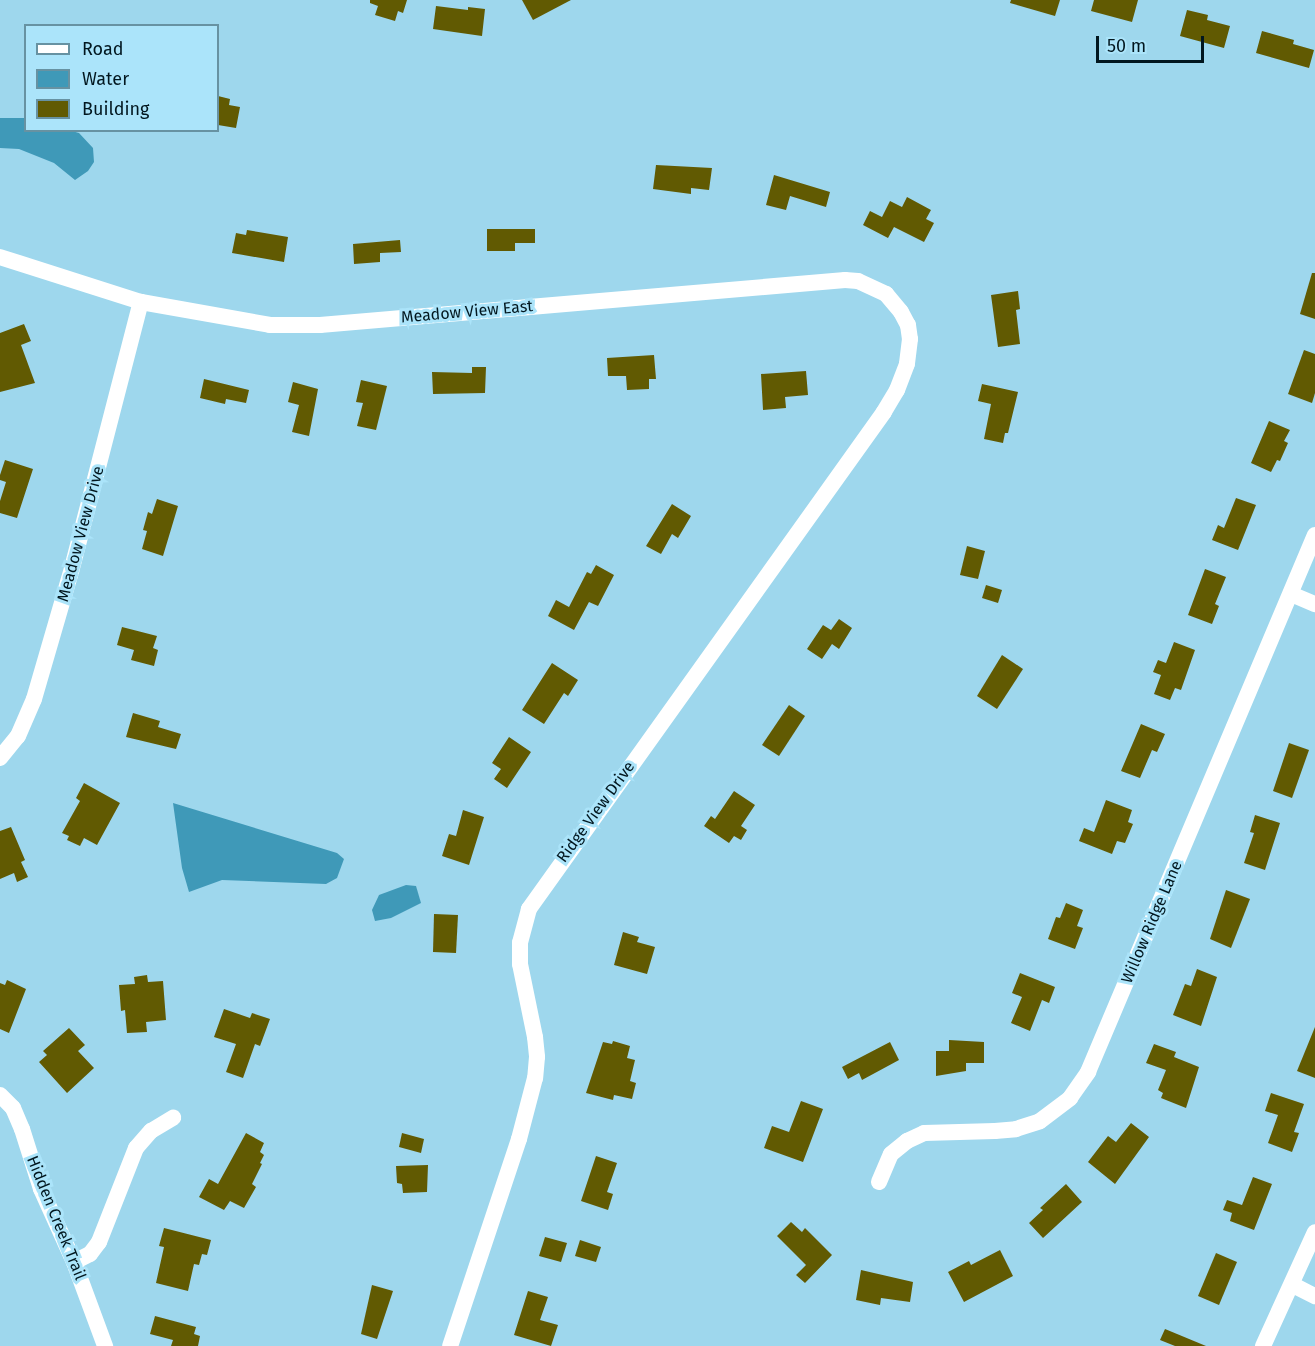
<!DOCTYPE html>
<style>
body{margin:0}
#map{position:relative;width:1315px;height:1346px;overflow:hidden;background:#9ed7ed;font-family:"Fira Sans",sans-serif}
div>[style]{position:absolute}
.water>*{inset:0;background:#3f99b8}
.building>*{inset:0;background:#615a02}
.street>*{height:16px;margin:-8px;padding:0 8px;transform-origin:8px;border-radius:8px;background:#fff}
span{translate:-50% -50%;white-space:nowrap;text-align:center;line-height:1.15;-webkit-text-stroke:6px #abe4fa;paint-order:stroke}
.street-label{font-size:16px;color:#02171f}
.legend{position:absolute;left:24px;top:24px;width:195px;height:108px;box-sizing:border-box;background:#abe4fa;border:2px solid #6792a2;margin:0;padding:8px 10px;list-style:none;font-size:18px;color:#02171f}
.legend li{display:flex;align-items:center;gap:12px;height:30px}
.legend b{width:30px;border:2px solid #6792a2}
.scale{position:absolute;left:1096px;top:36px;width:108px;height:27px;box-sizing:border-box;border:3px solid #02171f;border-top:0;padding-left:8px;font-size:18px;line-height:21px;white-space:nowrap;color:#02171f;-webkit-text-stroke:4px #abe4fa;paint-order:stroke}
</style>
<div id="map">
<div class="water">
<div style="clip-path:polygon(0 118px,25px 118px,26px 130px,72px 131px,79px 133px,93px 148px,94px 162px,88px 171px,75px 180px,54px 163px,19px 149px,0 148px)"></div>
<div style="clip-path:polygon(173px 803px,337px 853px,344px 859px,337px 878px,326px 884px,222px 880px,189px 892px,182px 868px)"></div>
<div style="clip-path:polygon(406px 885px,416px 886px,421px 903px,391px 918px,375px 921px,372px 910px,379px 895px)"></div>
</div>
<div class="building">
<div style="clip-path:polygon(370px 0,407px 0,403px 13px,398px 11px,395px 21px,375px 15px,378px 6px,370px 3px)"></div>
<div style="clip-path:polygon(522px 0,571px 0,533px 20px)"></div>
<div style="clip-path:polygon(1011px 0,1060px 0,1055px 16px,1010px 3px)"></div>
<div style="clip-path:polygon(1094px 0,1138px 0,1132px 22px,1091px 11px)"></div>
<div style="clip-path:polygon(436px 6px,468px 10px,468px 7px,485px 9px,482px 36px,433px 29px)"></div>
<div style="clip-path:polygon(1187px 10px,1208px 15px,1207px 20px,1230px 26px,1224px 48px,1180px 36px)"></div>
<div style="clip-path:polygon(1262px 31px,1294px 40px,1293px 44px,1314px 50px,1309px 68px,1256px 53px)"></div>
<div style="clip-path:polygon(218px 96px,230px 99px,229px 105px,240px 107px,236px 128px,218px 125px)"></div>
<div style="clip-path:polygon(656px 165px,712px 168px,709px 190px,691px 188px,691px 194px,653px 189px)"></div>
<div style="clip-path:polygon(774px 175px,830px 192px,826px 207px,790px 196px,786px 210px,766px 205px)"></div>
<div style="clip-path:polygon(907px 197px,931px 210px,926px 219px,934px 223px,924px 242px,894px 227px,888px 238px,863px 225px,870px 211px,882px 217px,890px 201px,902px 207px)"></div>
<div style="clip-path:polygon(487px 229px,535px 229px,535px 243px,515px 243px,515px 251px,487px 251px)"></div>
<div style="clip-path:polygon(247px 230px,288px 237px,284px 262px,232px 253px,236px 233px,246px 235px)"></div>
<div style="clip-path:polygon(400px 240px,401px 252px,380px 253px,380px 262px,354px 264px,353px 244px)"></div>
<div style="clip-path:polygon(1312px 273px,1315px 273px,1315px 319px,1300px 314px)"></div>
<div style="clip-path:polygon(1018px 291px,1020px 309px,1016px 310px,1020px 344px,998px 347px,991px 295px)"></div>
<div style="clip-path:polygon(24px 324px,31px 341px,21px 345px,35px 383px,0 392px,0 333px)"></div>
<div style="clip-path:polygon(1304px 350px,1315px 354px,1315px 393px,1312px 403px,1288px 394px)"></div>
<div style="clip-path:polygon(654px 355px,656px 379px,649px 379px,649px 389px,627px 390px,626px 376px,608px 376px,607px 358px)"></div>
<div style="clip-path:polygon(472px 367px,486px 367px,485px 393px,433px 394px,432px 372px,472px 373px)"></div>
<div style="clip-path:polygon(806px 371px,808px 395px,785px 397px,786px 408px,763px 410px,761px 374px)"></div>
<div style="clip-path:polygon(204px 379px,249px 390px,246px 403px,226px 399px,225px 404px,200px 398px)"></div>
<div style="clip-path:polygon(361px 380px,387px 386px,376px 430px,357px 426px,363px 403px,356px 402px)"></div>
<div style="clip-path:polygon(293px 382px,318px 389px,309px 436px,292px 432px,299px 405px,288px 402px)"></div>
<div style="clip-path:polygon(982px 384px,1018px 392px,1008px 433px,1005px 433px,1003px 443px,984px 439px,991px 404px,978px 401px)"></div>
<div style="clip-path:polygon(1269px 421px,1290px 430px,1284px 441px,1288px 443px,1280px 461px,1277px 460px,1271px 472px,1251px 463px)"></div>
<div style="clip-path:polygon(5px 460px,33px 469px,17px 518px,0 513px,0 501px,6px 482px,0 480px,0 475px)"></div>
<div style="clip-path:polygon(1236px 498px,1256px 505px,1238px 550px,1212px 540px,1218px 525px,1224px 528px)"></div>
<div style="clip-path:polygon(157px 499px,178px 506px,163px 556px,142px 549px,147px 531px,143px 530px,148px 512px,152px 514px)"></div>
<div style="clip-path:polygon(672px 504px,691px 516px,678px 538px,672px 534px,661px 554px,646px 546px)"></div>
<div style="clip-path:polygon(967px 546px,985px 551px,978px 579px,960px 575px)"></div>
<div style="clip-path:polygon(596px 565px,614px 575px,598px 606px,589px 602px,574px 630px,548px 616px,556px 600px,569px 607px,587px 572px,591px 574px)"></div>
<div style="clip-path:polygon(1205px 569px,1226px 577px,1215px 604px,1219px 606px,1212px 624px,1188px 615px)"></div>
<div style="clip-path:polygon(986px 585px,1002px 590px,998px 603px,982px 598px)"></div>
<div style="clip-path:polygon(839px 619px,852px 628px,839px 649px,832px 644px,822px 659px,807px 649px,823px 625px,831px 630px)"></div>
<div style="clip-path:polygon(122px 627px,157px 636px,153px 648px,158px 650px,154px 666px,131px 660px,134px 650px,117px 645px)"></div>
<div style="clip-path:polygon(1174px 642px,1195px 650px,1181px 690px,1175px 688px,1170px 700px,1154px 694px,1161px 675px,1153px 672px,1158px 660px,1166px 663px)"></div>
<div style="clip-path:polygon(1002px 655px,1023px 669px,997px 709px,977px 696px)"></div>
<div style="clip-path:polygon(552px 663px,578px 680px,568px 696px,564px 693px,544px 724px,522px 710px)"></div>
<div style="clip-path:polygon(789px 705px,805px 716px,779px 756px,762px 745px)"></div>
<div style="clip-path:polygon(133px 713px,160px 721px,158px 727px,181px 734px,176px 749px,126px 737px)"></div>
<div style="clip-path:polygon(1141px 724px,1165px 734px,1157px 752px,1152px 750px,1140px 778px,1121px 771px)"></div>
<div style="clip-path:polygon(509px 737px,531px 752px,507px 788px,494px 779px,501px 769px,492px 763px)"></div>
<div style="clip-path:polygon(1289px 743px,1309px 750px,1292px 798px,1273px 791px)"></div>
<div style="clip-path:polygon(84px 783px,120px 803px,97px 845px,84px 838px,80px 846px,67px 840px,69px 836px,62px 833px,80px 801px,76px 798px)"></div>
<div style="clip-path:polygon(734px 791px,755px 805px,741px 826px,747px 830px,741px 840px,734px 836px,729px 843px,704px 826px,711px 816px,715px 819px)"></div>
<div style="clip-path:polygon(1106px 800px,1132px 810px,1128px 822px,1133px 824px,1125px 843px,1117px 841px,1112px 854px,1079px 841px,1084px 828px,1094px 832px)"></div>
<div style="clip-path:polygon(463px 810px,484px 817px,469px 865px,442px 856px,449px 834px,456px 836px)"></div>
<div style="clip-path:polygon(1255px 815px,1280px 823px,1265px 870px,1244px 863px,1254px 833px,1250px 832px)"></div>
<div style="clip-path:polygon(11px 827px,25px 860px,21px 862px,28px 877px,17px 882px,14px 873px,0 879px,0 831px)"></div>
<div style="clip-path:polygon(1226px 890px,1250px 899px,1231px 948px,1210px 939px)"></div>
<div style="clip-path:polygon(1066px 903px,1083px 910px,1077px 926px,1083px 928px,1075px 949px,1048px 939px,1056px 917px,1060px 918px)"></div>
<div style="clip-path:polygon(434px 914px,458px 915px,456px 953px,433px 952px)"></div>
<div style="clip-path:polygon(623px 932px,639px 937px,637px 942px,655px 947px,647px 974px,614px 965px)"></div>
<div style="clip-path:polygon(1197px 969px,1217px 977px,1201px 1026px,1173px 1015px,1185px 984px,1191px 986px)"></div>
<div style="clip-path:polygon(1020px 973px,1055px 987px,1049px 1003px,1042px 1000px,1030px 1031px,1011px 1023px,1022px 997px,1012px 993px)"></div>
<div style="clip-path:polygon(147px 975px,148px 982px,163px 981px,166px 1020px,146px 1022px,147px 1032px,127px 1033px,125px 1010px,121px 1011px,119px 985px,135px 984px,134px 977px)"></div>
<div style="clip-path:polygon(7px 980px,26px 989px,9px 1033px,0 1029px,0 983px,5px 985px)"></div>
<div style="clip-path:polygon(224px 1009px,250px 1018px,252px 1013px,270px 1019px,260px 1046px,255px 1044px,243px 1078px,226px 1072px,236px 1044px,214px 1037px)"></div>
<div style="clip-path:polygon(1315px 1027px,1315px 1078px,1297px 1071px)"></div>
<div style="clip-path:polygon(69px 1028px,85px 1045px,78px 1051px,94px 1068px,67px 1093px,39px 1062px,47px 1055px,43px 1051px)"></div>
<div style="clip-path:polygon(949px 1040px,984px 1042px,984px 1063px,966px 1063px,966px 1071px,936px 1076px,936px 1051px,949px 1051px)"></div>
<div style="clip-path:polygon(613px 1041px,630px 1046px,627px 1058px,635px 1060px,630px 1081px,636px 1083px,632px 1099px,614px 1095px,613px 1100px,586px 1093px,603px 1042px,612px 1044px)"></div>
<div style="clip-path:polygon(890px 1042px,899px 1060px,862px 1080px,859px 1073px,848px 1079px,842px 1067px)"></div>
<div style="clip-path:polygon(1154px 1044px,1176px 1052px,1174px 1057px,1199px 1067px,1186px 1108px,1161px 1098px,1163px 1093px,1158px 1090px,1166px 1070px,1146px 1063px)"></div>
<div style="clip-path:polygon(1271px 1093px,1304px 1104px,1294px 1132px,1299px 1133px,1292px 1152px,1268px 1143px,1278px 1115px,1265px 1111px)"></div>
<div style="clip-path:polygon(801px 1101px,823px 1109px,803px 1162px,764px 1148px,772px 1126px,789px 1132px)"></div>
<div style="clip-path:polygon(1131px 1123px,1149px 1137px,1115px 1184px,1088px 1162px,1108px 1136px,1116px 1142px)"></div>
<div style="clip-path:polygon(246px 1133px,264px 1143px,260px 1152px,264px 1155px,260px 1163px,262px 1164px,252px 1184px,256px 1187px,244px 1208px,230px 1201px,224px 1210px,199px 1197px,209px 1179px,218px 1184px)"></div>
<div style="clip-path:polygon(402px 1133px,424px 1139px,421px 1153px,399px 1147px)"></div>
<div style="clip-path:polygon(596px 1156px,617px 1163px,607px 1192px,613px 1194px,608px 1210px,581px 1201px)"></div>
<div style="clip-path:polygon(428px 1165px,427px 1192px,403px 1193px,402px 1184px,397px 1183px,396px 1166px)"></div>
<div style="clip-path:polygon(1253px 1177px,1272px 1184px,1254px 1230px,1230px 1221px,1232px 1213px,1223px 1210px,1227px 1200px,1242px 1205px)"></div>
<div style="clip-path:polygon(1066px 1184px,1082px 1202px,1043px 1238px,1029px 1223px,1043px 1210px,1040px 1208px)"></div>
<div style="clip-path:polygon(791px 1222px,802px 1232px,805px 1228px,832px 1255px,805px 1283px,796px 1275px,806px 1265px,777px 1236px)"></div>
<div style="clip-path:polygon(164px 1228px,211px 1240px,207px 1255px,202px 1254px,199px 1265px,194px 1264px,188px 1291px,156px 1283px,164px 1247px,159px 1246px)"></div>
<div style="clip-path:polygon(545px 1237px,567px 1243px,561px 1262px,539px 1256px)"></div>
<div style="clip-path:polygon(580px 1240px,601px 1247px,596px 1262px,575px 1256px)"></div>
<div style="clip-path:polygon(1000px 1250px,1013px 1276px,964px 1302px,948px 1272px,969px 1261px,971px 1265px)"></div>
<div style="clip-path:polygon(1216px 1253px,1237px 1262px,1219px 1305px,1198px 1296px)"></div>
<div style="clip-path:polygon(861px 1270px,913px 1282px,910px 1302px,881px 1298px,880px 1305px,856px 1300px)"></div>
<div style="clip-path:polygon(372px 1285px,393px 1291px,377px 1339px,361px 1334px)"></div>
<div style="clip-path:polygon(528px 1291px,548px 1297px,540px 1320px,558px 1325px,551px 1346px,514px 1335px)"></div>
<div style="clip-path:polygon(155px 1316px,196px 1327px,194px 1334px,200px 1336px,198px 1346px,171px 1346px,173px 1340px,150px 1334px)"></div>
<div style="clip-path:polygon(1165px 1329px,1206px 1346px,1175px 1346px,1160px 1340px)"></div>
</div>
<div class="street">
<div style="left:0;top:257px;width:148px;rotate:17.7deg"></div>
<div style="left:141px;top:302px;width:131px;rotate:10.1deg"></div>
<div style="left:270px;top:325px;width:50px"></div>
<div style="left:320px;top:325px;width:527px;rotate:-4.9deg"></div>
<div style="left:845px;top:280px;width:13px;rotate:4deg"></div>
<div style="left:858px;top:281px;width:31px;rotate:25deg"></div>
<div style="left:886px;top:294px;width:23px;rotate:50deg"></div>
<div style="left:901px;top:312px;width:15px;rotate:62deg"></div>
<div style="left:908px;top:325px;width:14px;rotate:82deg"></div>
<div style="left:910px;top:339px;width:25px;rotate:97deg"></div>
<div style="left:907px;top:364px;width:28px;rotate:111deg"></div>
<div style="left:897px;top:390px;width:26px;rotate:121deg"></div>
<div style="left:884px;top:412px;width:611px;rotate:125.54deg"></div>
<div style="left:529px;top:909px;width:35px;rotate:105deg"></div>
<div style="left:520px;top:943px;width:21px;rotate:90deg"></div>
<div style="left:520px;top:964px;width:75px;rotate:78.4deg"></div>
<div style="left:535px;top:1037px;width:20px;rotate:84deg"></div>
<div style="left:537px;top:1057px;width:21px;rotate:95deg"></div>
<div style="left:535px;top:1078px;width:63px;rotate:104.7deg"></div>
<div style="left:519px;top:1139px;width:218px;rotate:108.4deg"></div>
<div style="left:1291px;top:594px;width:26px;rotate:23deg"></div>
<div style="left:0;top:758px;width:28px;rotate:-51deg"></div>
<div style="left:18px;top:736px;width:40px;rotate:-66.6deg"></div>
<div style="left:34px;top:699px;width:136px;rotate:-73.8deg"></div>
<div style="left:72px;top:568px;width:275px;rotate:-75.5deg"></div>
<div style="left:0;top:1095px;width:18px;rotate:45deg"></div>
<div style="left:13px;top:1108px;width:23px;rotate:67deg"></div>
<div style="left:22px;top:1129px;width:63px;rotate:72.4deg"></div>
<div style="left:41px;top:1189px;width:80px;rotate:65.7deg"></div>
<div style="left:74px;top:1262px;width:90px;rotate:69.7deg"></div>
<div style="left:879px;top:1182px;width:30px;rotate:-67deg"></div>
<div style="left:891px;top:1154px;width:21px;rotate:-39deg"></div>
<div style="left:907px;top:1141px;width:19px;rotate:-25deg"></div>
<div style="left:924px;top:1133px;width:71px;rotate:-1.6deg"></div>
<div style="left:995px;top:1131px;width:21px;rotate:-5deg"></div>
<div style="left:1016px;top:1129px;width:25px;rotate:-18deg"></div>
<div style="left:1040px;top:1121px;width:38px;rotate:-37deg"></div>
<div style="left:1070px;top:1098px;width:32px;rotate:-55deg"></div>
<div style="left:1088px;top:1072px;width:583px;rotate:-67.09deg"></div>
<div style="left:74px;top:1262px;width:18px;rotate:-27deg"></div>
<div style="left:90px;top:1254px;width:15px;rotate:-53deg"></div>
<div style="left:99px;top:1242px;width:101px;rotate:-68.5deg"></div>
<div style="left:136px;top:1148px;width:23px;rotate:-49deg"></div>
<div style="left:151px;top:1131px;width:26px;rotate:-31deg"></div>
<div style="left:1293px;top:1285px;width:25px;rotate:27deg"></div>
<div style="left:1263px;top:1346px;width:125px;rotate:-65.5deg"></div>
</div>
<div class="street-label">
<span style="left:467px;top:312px;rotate:-5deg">Meadow View East</span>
<span style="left:81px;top:534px;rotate:-75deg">Meadow View Drive</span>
<span style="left:596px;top:812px;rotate:-54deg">Ridge View Drive</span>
<span style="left:1152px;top:922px;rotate:-67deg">Willow Ridge Lane</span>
<span style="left:56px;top:1218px;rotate:68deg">Hidden Creek Trail</span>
</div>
<ul class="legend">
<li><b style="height:8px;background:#fff"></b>Road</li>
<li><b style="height:16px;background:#3f99b8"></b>Water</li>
<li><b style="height:16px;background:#615a02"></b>Building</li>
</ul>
<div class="scale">50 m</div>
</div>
